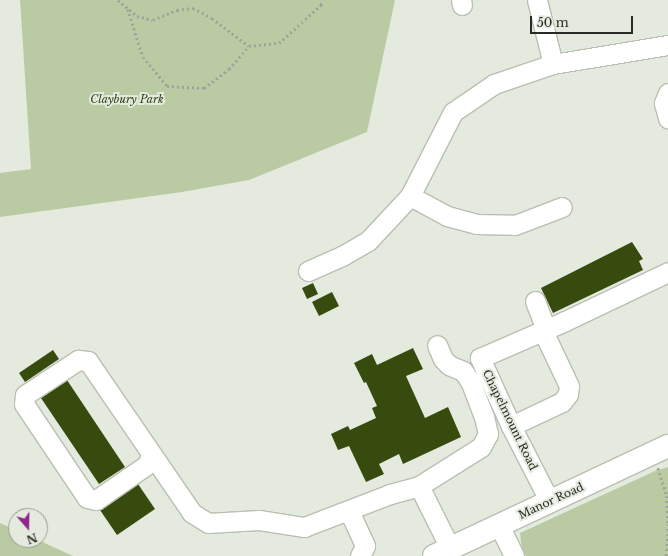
<!DOCTYPE html>
<style>
body{margin:0}
#map{position:relative;width:668px;height:556px;overflow:hidden;background:#e4eadd;font-family:"Libre Baskerville",serif}
div>[style]{position:absolute}
.green>*{inset:0;background:#bacba4}
.building>*{inset:0;background:#374b0f}
.path>*{height:2.5px;margin-top:-1.25px;transform-origin:0;background:repeating-linear-gradient(90deg,#9fa49a 0 2px,transparent 0 5px)}
.roads{filter:drop-shadow(1px 0 #b9bfb2) drop-shadow(-1px 0 #b9bfb2) drop-shadow(0 1px #b9bfb2) drop-shadow(0 -1px #b9bfb2)}
.minor>*{height:19px;margin:-9.5px;padding:0 9.5px;transform-origin:9.5px;border-radius:9.5px;background:#fff}
.major>*{height:22px;margin:-11px;padding:0 11px;transform-origin:11px;border-radius:11px;background:#fff}
span{translate:-50% -50%;white-space:nowrap;text-align:center;line-height:1.15;-webkit-text-stroke:4px #e4eadd;paint-order:stroke}
.park-label{font-size:11px;color:#314115;font-style:italic}
.street-label{font-size:11px;color:#272a25}
.north{position:absolute;left:8px;top:508px;width:40px;height:40px;box-sizing:border-box;background:#e4eadd;border:1px solid #989d93;border-radius:50%;rotate:160deg;font-size:11px;font-weight:700;line-height:16px;text-align:center;color:#272a25}
.north::after{content:'';display:block;margin:auto;width:14px;height:18px;background:#8f268a;clip-path:polygon(50% 0,100% 100%,50% 72%,0 100%)}
.scale{position:absolute;left:530px;top:16px;width:103px;height:18px;box-sizing:border-box;border:2px solid #272a25;border-top:0;padding-left:5px;font-size:12px;line-height:14px;white-space:nowrap;color:#272a25;-webkit-text-stroke:3px #e4eadd;paint-order:stroke}
</style>
<div id="map">
<div class="green">
<div style="clip-path:polygon(20px 0,395px 0,367px 132px,249px 180px,182px 192px,0 217px,0 173px,31px 169px)"></div>
<div style="clip-path:polygon(668px 467px,668px 556px,526px 556px,522px 550px,520px 533px,655px 471px)"></div>
<div style="clip-path:polygon(0 523px,16px 530px,16px 540px,38px 540px,73px 556px,0 556px)"></div>
</div>
<div class="building">
<div style="clip-path:polygon(632px 242px,643px 259px,639px 261px,643px 270px,553px 313px,541px 288px)"></div>
<div style="clip-path:polygon(313px 283px,318px 294px,307px 299px,302px 288px)"></div>
<div style="clip-path:polygon(332px 292px,339px 306px,319px 316px,312px 302px)"></div>
<div style="clip-path:polygon(413px 348px,423px 369px,406px 376px,425px 418px,448px 407px,461px 437px,403px 464px,399px 454px,379px 464px,384px 474px,366px 482px,349px 446px,338px 450px,331px 434px,348px 426px,350px 430px,376px 418px,372px 408px,377px 406px,366px 382px,364px 383px,354px 363px,372px 354px,377px 365px)"></div>
<div style="clip-path:polygon(53px 350px,59px 359px,25px 382px,19px 373px)"></div>
<div style="clip-path:polygon(67px 380px,125px 467px,99px 484px,41px 398px)"></div>
<div style="clip-path:polygon(138px 484px,155px 509px,117px 535px,100px 510px)"></div>
</div>
<div class="path">
<div style="left:118px;top:0;width:25px;rotate:40deg"></div>
<div style="left:137px;top:16px;width:16px;rotate:14deg"></div>
<div style="left:153px;top:20px;width:26px;rotate:-23deg"></div>
<div style="left:177px;top:10px;width:16px;rotate:-7deg"></div>
<div style="left:193px;top:8px;width:21px;rotate:28deg"></div>
<div style="left:212px;top:18px;width:46px;rotate:37.1deg"></div>
<div style="left:249px;top:46px;width:30px;rotate:-6deg"></div>
<div style="left:279px;top:43px;width:57px;rotate:-42.1deg"></div>
<div style="left:321px;top:5px;width:5px;rotate:-79deg"></div>
<div style="left:128px;top:9px;width:50px;rotate:72.6deg"></div>
<div style="left:143px;top:57px;width:38px;rotate:50deg"></div>
<div style="left:167px;top:86px;width:37px;rotate:3deg"></div>
<div style="left:204px;top:88px;width:31px;rotate:-37deg"></div>
<div style="left:229px;top:69px;width:30px;rotate:-49deg"></div>
<div style="left:658px;top:468px;width:29px;rotate:72deg"></div>
<div style="left:667px;top:496px;width:27px;rotate:88deg"></div>
<div style="left:666px;top:556px;width:32px;rotate:-86deg"></div>
</div>
<div class="roads">
<div class="minor">
<div style="left:461px;top:0;width:5px;rotate:79deg"></div>
<div style="left:537px;top:0;width:66px;rotate:76deg"></div>
<div style="left:668px;top:93px;width:11px;rotate:112deg"></div>
<div style="left:664px;top:103px;width:16px;rotate:75deg"></div>
<div style="left:410px;top:196px;width:42px;rotate:28.4deg"></div>
<div style="left:447px;top:216px;width:30px;rotate:15deg"></div>
<div style="left:476px;top:224px;width:39px;rotate:1deg"></div>
<div style="left:515px;top:225px;width:50px;rotate:-21deg"></div>
<div style="left:308px;top:271px;width:37px;rotate:-24deg"></div>
<div style="left:342px;top:256px;width:30px;rotate:-30deg"></div>
<div style="left:368px;top:241px;width:62px;rotate:-47deg"></div>
<div style="left:410px;top:196px;width:94px;rotate:-62.9deg"></div>
<div style="left:453px;top:112px;width:50px;rotate:-34.3deg"></div>
<div style="left:494px;top:84px;width:62px;rotate:-18.7deg"></div>
<div style="left:553px;top:64px;width:117px;rotate:-9.4deg"></div>
<div style="left:535px;top:301px;width:31px;rotate:69deg"></div>
<div style="left:511px;top:426px;width:56px;rotate:-25.2deg"></div>
<div style="left:562px;top:402px;width:10px;rotate:-53deg"></div>
<div style="left:568px;top:394px;width:8px;rotate:-83deg"></div>
<div style="left:569px;top:386px;width:61px;rotate:-115.3deg"></div>
<div style="left:151px;top:454px;width:10px;rotate:107deg"></div>
<div style="left:148px;top:464px;width:63px;rotate:145.3deg"></div>
<div style="left:96px;top:500px;width:9px;rotate:-167deg"></div>
<div style="left:87px;top:498px;width:113px;rotate:-123.8deg"></div>
<div style="left:24px;top:404px;width:9px;rotate:-84deg"></div>
<div style="left:25px;top:395px;width:64px;rotate:-33.4deg"></div>
<div style="left:78px;top:360px;width:10px;rotate:6deg"></div>
<div style="left:88px;top:361px;width:184px;rotate:55.6deg"></div>
<div style="left:192px;top:513px;width:19px;rotate:32deg"></div>
<div style="left:208px;top:523px;width:51px;rotate:-3.4deg"></div>
<div style="left:259px;top:520px;width:46px;rotate:8.8deg"></div>
<div style="left:304px;top:527px;width:92px;rotate:-21deg"></div>
<div style="left:390px;top:494px;width:30px;rotate:-15deg"></div>
<div style="left:419px;top:486px;width:73px;rotate:-32.2deg"></div>
<div style="left:481px;top:447px;width:15px;rotate:-62deg"></div>
<div style="left:488px;top:434px;width:17px;rotate:-103deg"></div>
<div style="left:484px;top:417px;width:39px;rotate:-111deg"></div>
<div style="left:470px;top:381px;width:12px;rotate:-125deg"></div>
<div style="left:463px;top:371px;width:15px;rotate:-157deg"></div>
<div style="left:449px;top:365px;width:8px;rotate:-135deg"></div>
<div style="left:443px;top:359px;width:15px;rotate:-113deg"></div>
<div style="left:419px;top:486px;width:69px;rotate:63.4deg"></div>
<div style="left:550px;top:502px;width:85px;rotate:-117.2deg"></div>
<div style="left:511px;top:426px;width:75px;rotate:-114.5deg"></div>
<div style="left:480px;top:358px;width:93px;rotate:-23.5deg"></div>
<div style="left:565px;top:321px;width:114px;rotate:-25.4deg"></div>
<div style="left:349px;top:511px;width:38px;rotate:65deg"></div>
<div style="left:365px;top:546px;width:11px;rotate:117deg"></div>
<div style="left:499px;top:525px;width:34px;rotate:64deg"></div>
</div>
<div class="major">
<div style="left:434px;top:556px;width:259px;rotate:-25.2deg"></div>
</div>
</div>
<div class="park-label">
<span style="left:127px;top:99px">Claybury Park</span>
</div>
<div class="street-label">
<span style="left:510px;top:420px;rotate:64deg">Chapelmount Road</span>
<span style="left:551px;top:501px;rotate:-25deg">Manor Road</span>
</div>
<div class="north">N</div>
<div class="scale">50 m</div>
</div>
